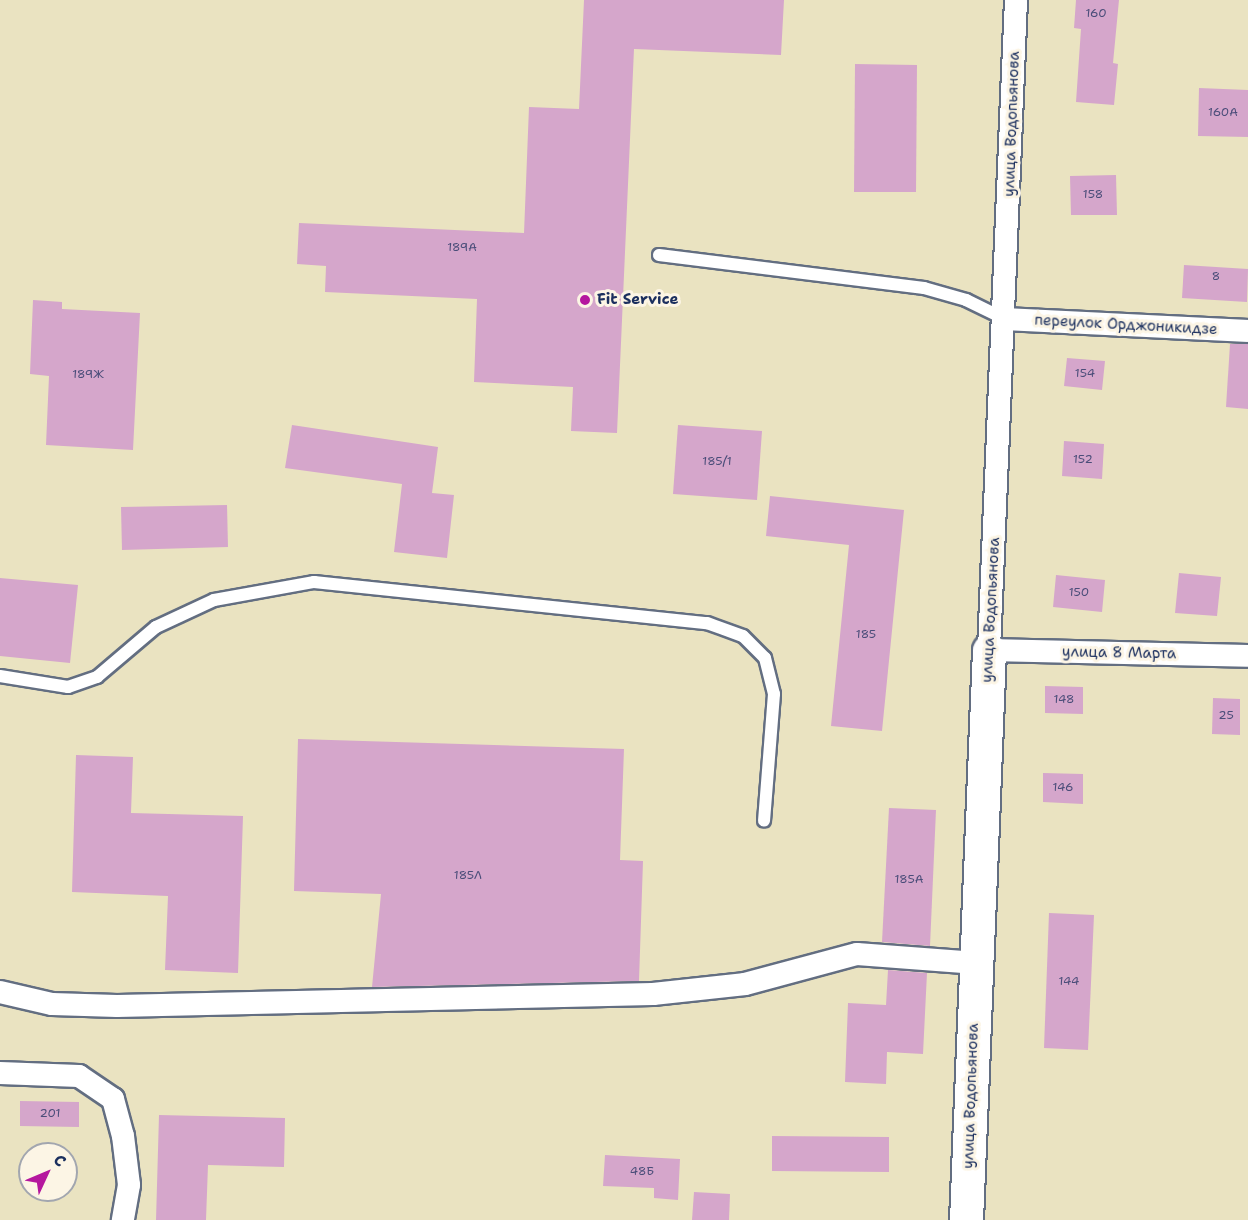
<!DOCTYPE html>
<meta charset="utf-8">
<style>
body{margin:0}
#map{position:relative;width:1248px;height:1220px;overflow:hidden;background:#eae3c1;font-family:"Shantell Sans",sans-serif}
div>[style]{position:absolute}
.building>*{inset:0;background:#d5a6cb}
.roads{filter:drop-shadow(2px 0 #636e81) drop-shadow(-2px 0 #636e81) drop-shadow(0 2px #636e81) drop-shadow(0 -2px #636e81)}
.lane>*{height:12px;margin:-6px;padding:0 6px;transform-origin:6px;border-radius:6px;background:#fff}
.street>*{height:22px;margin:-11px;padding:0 11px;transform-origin:11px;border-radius:11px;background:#fff}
.secondary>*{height:33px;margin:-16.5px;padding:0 16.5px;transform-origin:16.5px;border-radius:16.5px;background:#fff}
.dots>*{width:16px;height:16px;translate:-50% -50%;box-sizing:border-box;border:3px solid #fcf5e5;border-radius:50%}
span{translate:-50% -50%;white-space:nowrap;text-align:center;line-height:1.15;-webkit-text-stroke:6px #fcf5e5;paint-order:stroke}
.number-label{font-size:12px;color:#4a4d79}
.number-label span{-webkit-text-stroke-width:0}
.street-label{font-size:15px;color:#1b2f5e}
.poi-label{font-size:15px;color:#1b2f5e;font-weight:700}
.left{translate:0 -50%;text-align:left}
.north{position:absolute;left:18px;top:1142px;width:60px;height:60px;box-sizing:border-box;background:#fcf5e5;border:2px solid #a2a6af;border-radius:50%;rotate:46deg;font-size:16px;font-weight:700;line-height:24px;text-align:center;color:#1b2f5e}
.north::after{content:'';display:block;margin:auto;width:21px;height:27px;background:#b5179e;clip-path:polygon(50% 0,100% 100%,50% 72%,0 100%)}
</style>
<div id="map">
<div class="building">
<div style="clip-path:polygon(584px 0,784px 0,781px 55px,634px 49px,617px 433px,571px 431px,573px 387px,474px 382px,477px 299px,325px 292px,326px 266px,297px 264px,299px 223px,524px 233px,529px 107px,579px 109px)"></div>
<div style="clip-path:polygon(1076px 0,1119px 0,1113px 63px,1118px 64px,1114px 105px,1076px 102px,1081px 29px,1074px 28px)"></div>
<div style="clip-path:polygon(855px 64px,917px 65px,916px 192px,854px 192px)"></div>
<div style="clip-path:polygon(1199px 88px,1248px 90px,1248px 137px,1198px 136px)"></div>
<div style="clip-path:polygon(1116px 175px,1117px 215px,1071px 215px,1070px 176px)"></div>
<div style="clip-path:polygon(1184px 265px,1248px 269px,1247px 302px,1182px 298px)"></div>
<div style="clip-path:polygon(33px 300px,62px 302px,62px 309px,140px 313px,133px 450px,46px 445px,49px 376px,30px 374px)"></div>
<div style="clip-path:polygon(1230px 344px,1248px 344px,1248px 409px,1226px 407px)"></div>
<div style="clip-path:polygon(1067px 358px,1105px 361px,1102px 390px,1064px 386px)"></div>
<div style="clip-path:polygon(292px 425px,438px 447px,432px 493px,454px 495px,447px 558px,394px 552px,402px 484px,285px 468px)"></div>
<div style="clip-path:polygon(678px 425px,762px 431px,757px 500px,673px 494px)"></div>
<div style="clip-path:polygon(1064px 441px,1104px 444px,1102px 479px,1062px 476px)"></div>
<div style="clip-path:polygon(770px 496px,904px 510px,882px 731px,831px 726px,849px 545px,766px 536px)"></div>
<div style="clip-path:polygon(227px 505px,228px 547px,122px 550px,121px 507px)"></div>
<div style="clip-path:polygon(1179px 573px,1221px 577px,1217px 616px,1175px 613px)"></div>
<div style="clip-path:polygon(1056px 575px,1105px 580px,1102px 612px,1053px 607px)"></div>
<div style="clip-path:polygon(0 578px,78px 585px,70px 663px,0 656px)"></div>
<div style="clip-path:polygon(1045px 686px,1083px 687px,1083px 714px,1045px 713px)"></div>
<div style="clip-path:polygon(1213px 698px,1240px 699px,1240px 735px,1212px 734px)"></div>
<div style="clip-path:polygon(298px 739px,624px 749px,620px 860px,643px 861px,639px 981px,372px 987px,381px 894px,294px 891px)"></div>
<div style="clip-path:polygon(76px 755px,133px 757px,131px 813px,243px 816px,238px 973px,165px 970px,168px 896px,72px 892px)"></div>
<div style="clip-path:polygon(1043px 773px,1083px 774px,1083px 804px,1043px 802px)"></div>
<div style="clip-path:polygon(889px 808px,936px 810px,930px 946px,882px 942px)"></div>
<div style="clip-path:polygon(1049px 913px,1094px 915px,1088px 1050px,1044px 1048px)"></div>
<div style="clip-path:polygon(888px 970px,927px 973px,923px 1054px,887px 1052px,886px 1084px,845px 1082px,848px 1003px,886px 1005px)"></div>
<div style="clip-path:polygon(20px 1101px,79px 1102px,79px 1127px,20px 1126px)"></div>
<div style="clip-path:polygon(159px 1115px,285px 1118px,284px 1167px,208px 1165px,206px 1220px,156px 1220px)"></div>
<div style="clip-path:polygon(772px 1136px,889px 1137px,889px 1172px,772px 1171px)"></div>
<div style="clip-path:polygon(605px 1155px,680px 1159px,678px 1200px,654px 1198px,654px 1188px,603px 1186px)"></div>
<div style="clip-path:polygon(694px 1192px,730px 1194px,729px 1220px,692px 1220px)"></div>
</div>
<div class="roads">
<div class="lane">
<div style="left:659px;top:255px;width:267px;rotate:7.1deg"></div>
<div style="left:924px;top:288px;width:44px;rotate:15.9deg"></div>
<div style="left:966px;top:300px;width:43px;rotate:26deg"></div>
<div style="left:0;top:676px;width:69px;rotate:9.2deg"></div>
<div style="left:68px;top:687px;width:31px;rotate:-19deg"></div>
<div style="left:97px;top:677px;width:77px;rotate:-40.3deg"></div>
<div style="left:156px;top:627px;width:64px;rotate:-25deg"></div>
<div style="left:214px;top:600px;width:102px;rotate:-10.2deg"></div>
<div style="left:314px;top:582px;width:395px;rotate:6deg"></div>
<div style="left:707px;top:623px;width:38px;rotate:20deg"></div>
<div style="left:743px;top:636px;width:31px;rotate:45deg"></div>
<div style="left:765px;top:658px;width:37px;rotate:76deg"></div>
<div style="left:774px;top:694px;width:127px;rotate:94.5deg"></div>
</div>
<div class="street">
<div style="left:1016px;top:0;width:651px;rotate:92.38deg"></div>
<div style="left:989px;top:650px;width:259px;rotate:1.3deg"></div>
<div style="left:1005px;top:319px;width:243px;rotate:2.8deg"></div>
<div style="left:0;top:992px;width:53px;rotate:13deg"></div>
<div style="left:52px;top:1004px;width:65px;rotate:1.8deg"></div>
<div style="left:117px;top:1006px;width:536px;rotate:-1.28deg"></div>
<div style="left:653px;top:994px;width:93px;rotate:-6.2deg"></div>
<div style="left:745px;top:984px;width:116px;rotate:-15deg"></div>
<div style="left:857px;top:954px;width:120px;rotate:4.3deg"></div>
<div style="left:0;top:1073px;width:79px;rotate:2.2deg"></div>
<div style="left:79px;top:1076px;width:41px;rotate:34.1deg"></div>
<div style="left:113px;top:1099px;width:38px;rotate:75deg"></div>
<div style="left:123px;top:1136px;width:49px;rotate:83deg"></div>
<div style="left:129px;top:1185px;width:36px;rotate:100deg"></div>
</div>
<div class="secondary">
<div style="left:966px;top:1220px;width:570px;rotate:-87.69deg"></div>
</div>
</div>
<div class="dots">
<div style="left:585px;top:300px;background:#b5179e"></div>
</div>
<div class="number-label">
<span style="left:1096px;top:14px">160</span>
<span style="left:1223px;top:113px">160А</span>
<span style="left:1093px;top:195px">158</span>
<span style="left:462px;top:248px">189А</span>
<span style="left:1216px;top:277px">8</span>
<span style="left:1085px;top:374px">154</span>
<span style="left:88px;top:375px">189Ж</span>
<span style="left:1083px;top:460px">152</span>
<span style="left:717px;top:462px">185/1</span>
<span style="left:1079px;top:593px">150</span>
<span style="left:866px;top:635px">185</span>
<span style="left:1064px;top:700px">148</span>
<span style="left:1226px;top:716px">25</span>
<span style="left:1063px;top:788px">146</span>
<span style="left:468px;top:876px">185Л</span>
<span style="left:909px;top:880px">185А</span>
<span style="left:1069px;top:982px">144</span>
<span style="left:50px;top:1114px">201</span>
<span style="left:642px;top:1172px">48Б</span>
</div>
<div class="street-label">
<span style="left:1012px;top:124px;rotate:-88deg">улица Водопьянова</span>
<span style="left:1126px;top:325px;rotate:3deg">переулок Орджоникидзе</span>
<span style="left:991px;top:610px;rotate:-87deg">улица Водопьянова</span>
<span style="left:1119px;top:653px;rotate:1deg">улица 8 Марта</span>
<span style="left:971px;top:1096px;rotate:-88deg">улица Водопьянова</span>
</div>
<div class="poi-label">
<span class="left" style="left:597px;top:300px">Fit Service</span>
</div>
<div class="north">С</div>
</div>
